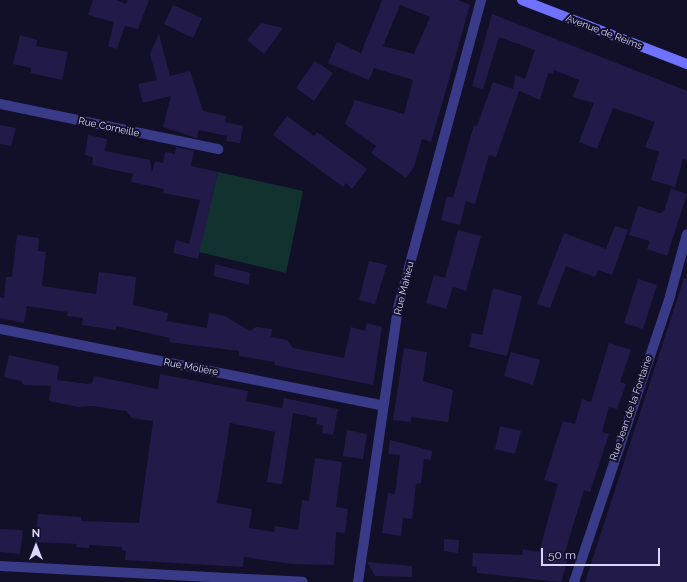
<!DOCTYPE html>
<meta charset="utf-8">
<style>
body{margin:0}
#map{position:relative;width:687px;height:582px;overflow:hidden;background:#120f28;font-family:Raleway,sans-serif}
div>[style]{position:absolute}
.green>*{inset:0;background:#123230}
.building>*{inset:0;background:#221b4a}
.street>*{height:10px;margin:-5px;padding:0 5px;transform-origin:5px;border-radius:5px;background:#393b88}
.secondary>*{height:10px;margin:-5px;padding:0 5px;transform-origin:5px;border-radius:5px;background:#6e72ff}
span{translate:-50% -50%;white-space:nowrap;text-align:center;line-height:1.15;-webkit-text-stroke:4px #120f28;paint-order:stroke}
.street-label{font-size:10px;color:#d9d7ff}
.north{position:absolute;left:16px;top:526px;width:40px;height:40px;-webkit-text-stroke:3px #120f28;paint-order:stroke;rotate:0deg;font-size:11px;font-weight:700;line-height:16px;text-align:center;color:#d9d7ff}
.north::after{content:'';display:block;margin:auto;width:14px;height:18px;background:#d9d7ff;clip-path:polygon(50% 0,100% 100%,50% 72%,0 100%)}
.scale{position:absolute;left:541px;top:548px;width:119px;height:18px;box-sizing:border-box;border:2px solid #d9d7ff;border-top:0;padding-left:5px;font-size:12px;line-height:14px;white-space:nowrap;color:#d9d7ff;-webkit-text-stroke:3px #120f28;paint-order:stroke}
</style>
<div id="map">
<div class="green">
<div style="clip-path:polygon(218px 172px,303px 191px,286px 273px,199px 252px)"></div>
</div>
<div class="building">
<div style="clip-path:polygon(93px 0,116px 0,126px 4px,128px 0,149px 0,138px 29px,125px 26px,117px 49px,108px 46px,114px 22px,88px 15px)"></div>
<div style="clip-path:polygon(evenodd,382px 0,458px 0,470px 5px,431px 142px,422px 139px,414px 167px,406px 178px,371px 153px,376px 146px,345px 124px,355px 100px,404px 114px,413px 80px,374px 68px,369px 80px,328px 63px,337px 42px,361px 53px,382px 0,400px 5px,430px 17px,414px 54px,383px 46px,400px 5px)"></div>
<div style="clip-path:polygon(173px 5px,202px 18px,193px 38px,164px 24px)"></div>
<div style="clip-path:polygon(492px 14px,687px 91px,687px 160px,683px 159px,675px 187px,651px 180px,659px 152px,645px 147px,655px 122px,613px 108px,597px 149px,579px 142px,594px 103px,573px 97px,579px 80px,554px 70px,553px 74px,548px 73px,540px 100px,519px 91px,496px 157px,489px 155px,475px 204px,466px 201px,460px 225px,441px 220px,447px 196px,453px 198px,474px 125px,477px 126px,493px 82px,513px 89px,515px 75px,525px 79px,535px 50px,499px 37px,483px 89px,472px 86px)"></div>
<div style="clip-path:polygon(261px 23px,283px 28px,264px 54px,247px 40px)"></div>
<div style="clip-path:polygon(159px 34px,170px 76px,190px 71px,203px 111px,226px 116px,225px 122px,243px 126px,240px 143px,226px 141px,227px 136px,199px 130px,197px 138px,163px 127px,171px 96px,143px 103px,138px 84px,157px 80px,150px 54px)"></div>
<div style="clip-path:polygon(20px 35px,37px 40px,36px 46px,68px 52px,62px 80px,31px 73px,31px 68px,13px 64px)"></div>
<div style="clip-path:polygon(315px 61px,333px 73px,314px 101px,296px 88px)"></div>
<div style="clip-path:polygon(287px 116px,314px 136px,317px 132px,367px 169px,352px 189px,346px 183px,343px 187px,273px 135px)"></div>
<div style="clip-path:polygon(0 125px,16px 128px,11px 146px,0 144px)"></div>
<div style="clip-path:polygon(88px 135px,107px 139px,105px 151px,150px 160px,152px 172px,155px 161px,163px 163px,165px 152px,175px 154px,176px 147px,194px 151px,191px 166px,218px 172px,198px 259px,173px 253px,176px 240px,189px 244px,200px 200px,163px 193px,164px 189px,131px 182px,133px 174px,92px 165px,93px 157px,85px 155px)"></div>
<div style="clip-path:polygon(671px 189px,687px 194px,667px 256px,647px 249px,650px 241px,629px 235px,638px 206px,660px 213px,664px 211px)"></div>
<div style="clip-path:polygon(615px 226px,628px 230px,612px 275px,598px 270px,595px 277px,566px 266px,550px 308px,537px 304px,564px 233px,606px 249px)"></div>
<div style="clip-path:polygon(458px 230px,481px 236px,466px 291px,453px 287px,446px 309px,426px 303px,434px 275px,445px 278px)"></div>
<div style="clip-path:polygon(17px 235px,39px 238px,38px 251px,46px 252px,42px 286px,96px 294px,99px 272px,136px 277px,133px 305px,168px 313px,167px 321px,207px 328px,209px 313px,225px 316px,250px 331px,256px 327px,272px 329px,271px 337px,287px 340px,293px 348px,344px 358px,351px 327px,365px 331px,367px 323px,382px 327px,373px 385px,275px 365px,275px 362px,239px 356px,239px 351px,169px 342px,170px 338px,116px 326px,116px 330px,82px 325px,83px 318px,67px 316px,68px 312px,27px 306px,24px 323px,0 318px,0 297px,4px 298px,6px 277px,12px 277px)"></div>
<div style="clip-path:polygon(369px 261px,387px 265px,375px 304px,359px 300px)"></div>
<div style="clip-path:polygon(215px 264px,250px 273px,249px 285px,214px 276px)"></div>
<div style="clip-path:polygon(684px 278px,687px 279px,687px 582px,585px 582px)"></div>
<div style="clip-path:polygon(638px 279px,657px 285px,643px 329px,624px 323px)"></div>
<div style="clip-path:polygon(493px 288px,522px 296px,507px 356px,469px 347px,472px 333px,482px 335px)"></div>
<div style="clip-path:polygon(609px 343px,631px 350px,620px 382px,626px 384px,617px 409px,609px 407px,602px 432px,609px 434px,590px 492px,584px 490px,564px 555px,569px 556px,561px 582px,477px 573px,477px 567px,472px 566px,473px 553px,522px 555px,523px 549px,539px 552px,558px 484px,544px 480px,563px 421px,575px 424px,582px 399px,591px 402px)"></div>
<div style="clip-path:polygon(404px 348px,427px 352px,423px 381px,453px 390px,448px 422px,411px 417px,411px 422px,393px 420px)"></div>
<div style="clip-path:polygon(511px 352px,540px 360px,533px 385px,504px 376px)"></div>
<div style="clip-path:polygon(9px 355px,59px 366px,57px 380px,88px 384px,92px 383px,94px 376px,158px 389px,160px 374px,248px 391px,246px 401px,282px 408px,284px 398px,338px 409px,333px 435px,322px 433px,323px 425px,316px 424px,317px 418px,293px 413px,282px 484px,267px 482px,275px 432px,230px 423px,217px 503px,252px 509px,249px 528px,274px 532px,275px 526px,298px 530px,302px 500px,309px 501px,315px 458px,342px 462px,336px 507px,348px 509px,345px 533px,336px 532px,334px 565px,292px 564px,244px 557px,243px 567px,125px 560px,126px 551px,122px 550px,122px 547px,89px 545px,89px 548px,76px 547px,77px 544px,36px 542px,38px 514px,81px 517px,81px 521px,139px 523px,153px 421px,132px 418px,126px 411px,94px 406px,78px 407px,49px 401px,51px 386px,24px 385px,21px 381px,4px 377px)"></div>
<div style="clip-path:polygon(500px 426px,521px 431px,515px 454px,495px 449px)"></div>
<div style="clip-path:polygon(347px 430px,367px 434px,363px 459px,343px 456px)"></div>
<div style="clip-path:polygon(390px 440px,432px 451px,431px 460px,424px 459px,421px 483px,416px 484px,412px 519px,403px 518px,401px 536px,382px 533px,388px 493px,395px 494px,400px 455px,388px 454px)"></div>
<div style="clip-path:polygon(0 529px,23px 530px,20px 554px,0 552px)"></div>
<div style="clip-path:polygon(444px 539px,459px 540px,458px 553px,444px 551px)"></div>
<div style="clip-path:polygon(367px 562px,412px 566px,412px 577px,375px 576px)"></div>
</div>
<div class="street">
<div style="left:0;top:104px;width:223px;rotate:11.7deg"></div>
<div style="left:0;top:329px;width:389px;rotate:11.3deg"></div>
<div style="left:0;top:566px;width:303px;rotate:3deg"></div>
<div style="left:358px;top:582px;width:277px;rotate:-81.7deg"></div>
<div style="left:398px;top:308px;width:319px;rotate:-74.9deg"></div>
<div style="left:574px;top:582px;width:302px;rotate:-71.4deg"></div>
<div style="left:670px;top:296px;width:64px;rotate:-74.7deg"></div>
</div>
<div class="secondary">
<div style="left:522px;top:0;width:177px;rotate:21.2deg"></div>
</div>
<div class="street-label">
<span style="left:604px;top:32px;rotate:21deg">Avenue de Reims</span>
<span style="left:109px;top:127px;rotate:12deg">Rue Corneille</span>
<span style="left:404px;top:288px;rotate:-76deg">Rue Mahieu</span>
<span style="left:191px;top:367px;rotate:11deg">Rue Molière</span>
<span style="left:631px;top:408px;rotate:-71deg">Rue Jean de la Fontaine</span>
</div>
<div class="north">N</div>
<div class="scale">50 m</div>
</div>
